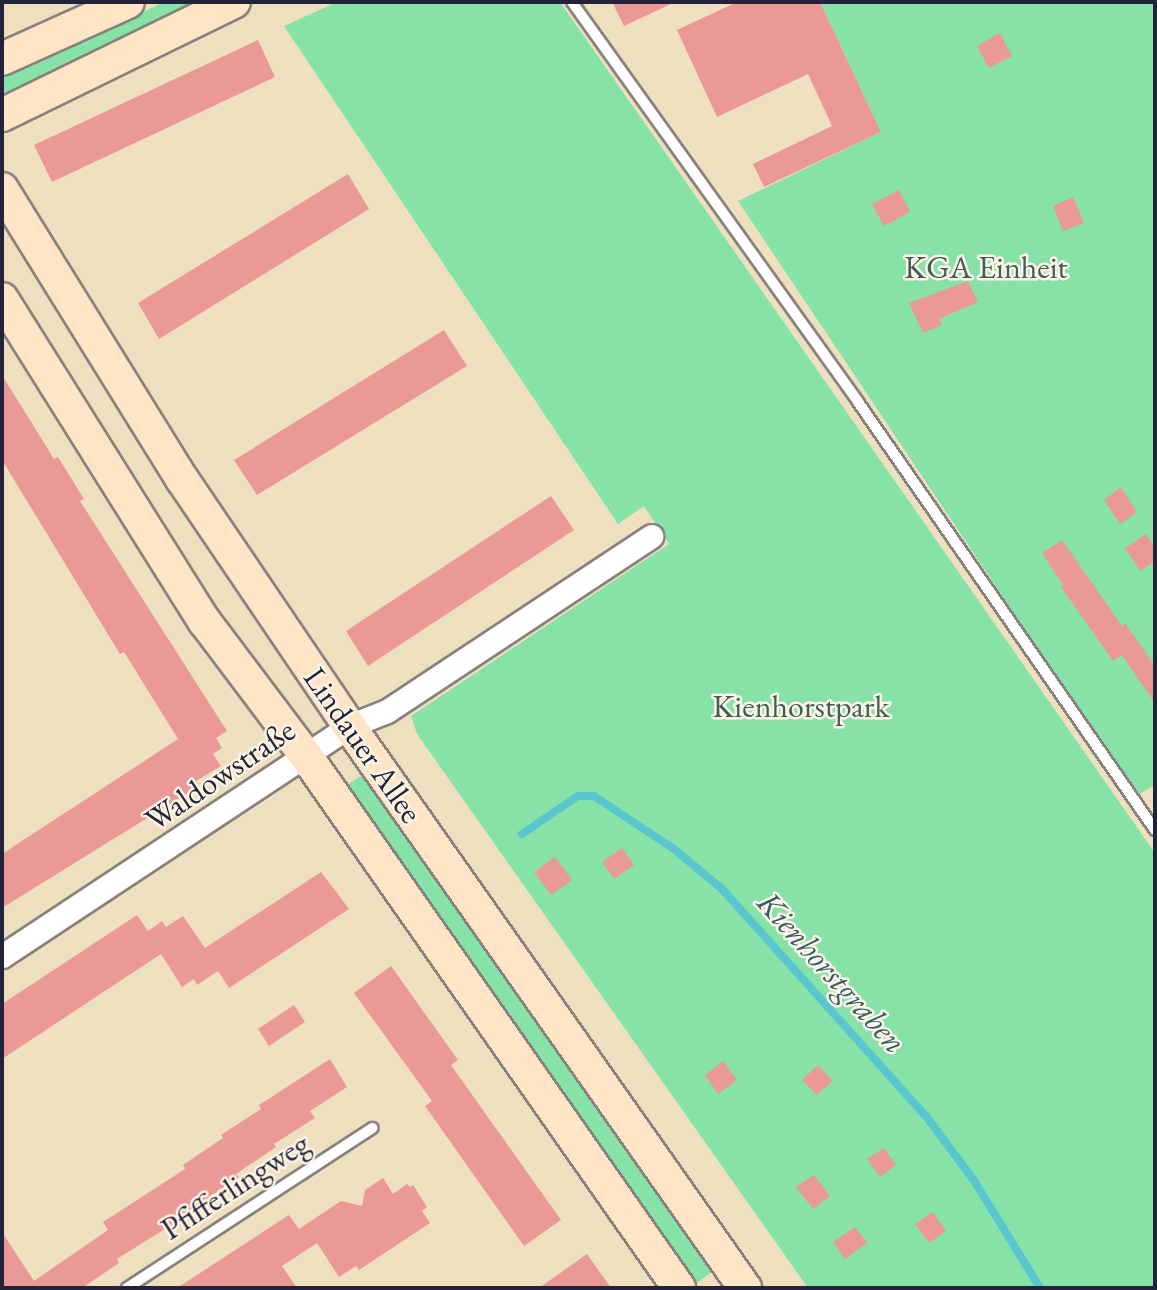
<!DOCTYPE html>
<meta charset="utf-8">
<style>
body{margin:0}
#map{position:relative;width:1157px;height:1290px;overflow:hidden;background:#eee0bf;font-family:"EB Garamond",serif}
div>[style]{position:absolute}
.green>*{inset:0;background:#87e2a8}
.stream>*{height:8px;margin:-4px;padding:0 4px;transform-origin:4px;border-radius:4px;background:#59c6d0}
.building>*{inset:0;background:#ea9996}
.roads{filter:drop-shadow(2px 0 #88817d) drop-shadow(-2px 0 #88817d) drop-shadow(0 2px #88817d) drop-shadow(0 -2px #88817d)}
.service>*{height:10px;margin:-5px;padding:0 5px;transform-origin:5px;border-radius:5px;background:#fff}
.minor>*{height:23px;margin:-11.5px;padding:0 11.5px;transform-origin:11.5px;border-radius:11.5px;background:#fff}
.secondary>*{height:32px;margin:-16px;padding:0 16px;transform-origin:16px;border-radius:16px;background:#ffe4c6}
span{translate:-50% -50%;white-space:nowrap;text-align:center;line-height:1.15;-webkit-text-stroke:5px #fcf5e5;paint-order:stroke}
.park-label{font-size:32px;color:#405c5c}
.street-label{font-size:32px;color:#22223b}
.water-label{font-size:33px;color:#355b6f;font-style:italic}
.frame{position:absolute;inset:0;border:4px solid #22223b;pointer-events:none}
</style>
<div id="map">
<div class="green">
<div style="clip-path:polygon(164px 2px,201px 2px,6px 93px,2px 88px,2px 78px)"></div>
<div style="clip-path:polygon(337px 2px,560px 2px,1155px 853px,1155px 1288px,808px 1288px,417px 734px,411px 716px,669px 544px,644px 506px,618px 524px,284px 26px)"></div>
<div style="clip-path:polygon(820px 2px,1155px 2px,1155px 788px,1153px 786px,1136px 796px,738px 201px,881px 132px)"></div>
<div style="clip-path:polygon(367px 772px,717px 1268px,694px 1285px,344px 787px)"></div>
</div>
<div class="stream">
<div style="left:522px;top:834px;width:68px;rotate:-34.2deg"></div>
<div style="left:578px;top:796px;width:16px"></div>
<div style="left:594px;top:796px;width:96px;rotate:33.5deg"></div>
<div style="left:674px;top:849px;width:62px;rotate:39.8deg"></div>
<div style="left:722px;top:889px;width:305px;rotate:48.1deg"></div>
<div style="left:926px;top:1116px;width:79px;rotate:53.3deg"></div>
<div style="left:973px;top:1179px;width:128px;rotate:58.4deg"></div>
</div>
<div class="building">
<div style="clip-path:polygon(612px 2px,675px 2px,624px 26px)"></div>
<div style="clip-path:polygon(737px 2px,820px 2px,881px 132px,764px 187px,753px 164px,832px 126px,808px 74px,717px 117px,677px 30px)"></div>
<div style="clip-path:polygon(1000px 33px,1012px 56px,989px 68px,977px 46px)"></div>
<div style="clip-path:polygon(258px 40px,275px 77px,52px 182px,34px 145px)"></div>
<div style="clip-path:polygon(348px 174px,369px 209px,159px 339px,138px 303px)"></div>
<div style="clip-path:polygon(899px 190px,910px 212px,884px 226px,872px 204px)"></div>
<div style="clip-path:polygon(1073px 197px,1084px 223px,1063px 231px,1053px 206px)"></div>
<div style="clip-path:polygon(968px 281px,978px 302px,939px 319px,942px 325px,923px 333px,909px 303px)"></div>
<div style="clip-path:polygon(444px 330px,467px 366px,257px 495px,234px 460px)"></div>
<div style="clip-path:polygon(2px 375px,54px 459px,58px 457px,84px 499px,80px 501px,227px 731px,216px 738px,222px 748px,213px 754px,221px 766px,196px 781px,199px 786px,2px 908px,2px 854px,178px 739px,124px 652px,120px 654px,2px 460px)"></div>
<div style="clip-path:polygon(1121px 487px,1137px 512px,1120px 524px,1104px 500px)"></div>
<div style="clip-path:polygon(551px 496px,574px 530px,368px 666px,346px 631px)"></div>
<div style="clip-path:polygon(1146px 534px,1155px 548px,1155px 561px,1140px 571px,1125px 548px)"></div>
<div style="clip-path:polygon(1062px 540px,1122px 626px,1125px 623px,1155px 666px,1155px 703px,1122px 655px,1113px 661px,1061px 587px,1063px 585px,1042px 553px)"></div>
<div style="clip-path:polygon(622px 848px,634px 865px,614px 879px,602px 862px)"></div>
<div style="clip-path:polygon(555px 857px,572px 880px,551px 895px,534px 872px)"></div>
<div style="clip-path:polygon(321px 872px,349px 909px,229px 988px,218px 971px,197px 985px,194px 979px,182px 987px,161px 954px,2px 1059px,2px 1004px,137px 915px,148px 931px,162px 921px,166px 927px,183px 916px,205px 948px)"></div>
<div style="clip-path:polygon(391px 966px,458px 1060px,451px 1065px,561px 1220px,524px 1246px,425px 1106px,432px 1101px,354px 993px)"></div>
<div style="clip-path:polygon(294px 1005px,305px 1022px,269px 1046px,258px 1029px)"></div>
<div style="clip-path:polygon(330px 1059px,347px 1087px,310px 1111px,315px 1118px,274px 1144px,276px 1147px,236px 1174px,239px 1177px,198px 1204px,200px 1207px,117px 1259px,119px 1263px,82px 1288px,2px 1288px,2px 1232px,34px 1281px,108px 1230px,103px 1222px,185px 1169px,183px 1165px,223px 1138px,221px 1135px,261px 1109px,259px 1105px)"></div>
<div style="clip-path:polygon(723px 1061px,737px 1080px,718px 1094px,705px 1075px)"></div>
<div style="clip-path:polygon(818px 1065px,833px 1081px,817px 1095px,802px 1080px)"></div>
<div style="clip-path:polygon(884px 1148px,896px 1165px,880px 1177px,867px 1159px)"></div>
<div style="clip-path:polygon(814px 1175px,830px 1196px,813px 1209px,796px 1187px)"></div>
<div style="clip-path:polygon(383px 1178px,393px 1194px,407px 1184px,410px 1187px,413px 1185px,427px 1207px,422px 1211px,430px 1223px,359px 1270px,356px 1266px,339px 1277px,317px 1243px,282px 1266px,297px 1288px,177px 1288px,289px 1215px,299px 1229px,341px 1201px,362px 1206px,365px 1190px)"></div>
<div style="clip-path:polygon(933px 1212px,946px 1231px,929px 1243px,915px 1224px)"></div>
<div style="clip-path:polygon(855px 1227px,867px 1243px,845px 1259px,833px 1242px)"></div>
<div style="clip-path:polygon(587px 1254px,611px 1288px,539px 1288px)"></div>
</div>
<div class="roads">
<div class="service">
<div style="left:572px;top:2px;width:492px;rotate:54.4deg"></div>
<div style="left:858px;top:402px;width:521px;rotate:55.24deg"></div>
<div style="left:127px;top:1288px;width:293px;rotate:-33.1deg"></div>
</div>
<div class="minor">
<div style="left:2px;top:956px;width:416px;rotate:-33.5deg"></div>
<div style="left:349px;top:726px;width:41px;rotate:-21.5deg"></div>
<div style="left:387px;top:711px;width:317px;rotate:-33.5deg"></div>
</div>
<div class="secondary">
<div style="left:2px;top:59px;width:138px;rotate:-24.3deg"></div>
<div style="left:2px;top:115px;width:258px;rotate:-26deg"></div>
<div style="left:2px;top:189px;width:341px;rotate:58.2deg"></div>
<div style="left:182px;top:479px;width:298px;rotate:55.9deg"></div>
<div style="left:349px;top:726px;width:688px;rotate:54.83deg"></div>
<div style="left:2px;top:299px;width:381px;rotate:57.9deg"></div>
<div style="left:205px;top:622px;width:168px;rotate:53deg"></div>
<div style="left:306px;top:756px;width:650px;rotate:54.96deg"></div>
</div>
</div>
<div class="park-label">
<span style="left:986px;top:267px">KGA Einheit</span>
<span style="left:801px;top:706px">Kienhorstpark</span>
</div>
<div class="street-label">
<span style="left:363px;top:745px;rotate:55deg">Lindauer Allee</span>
<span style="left:220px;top:775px;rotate:-34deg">Waldowstraße</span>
<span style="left:235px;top:1186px;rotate:-33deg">Pfifferlingweg</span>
</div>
<div class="water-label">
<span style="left:832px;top:972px;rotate:48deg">Kienhorstgraben</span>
</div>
<div class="frame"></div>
</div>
